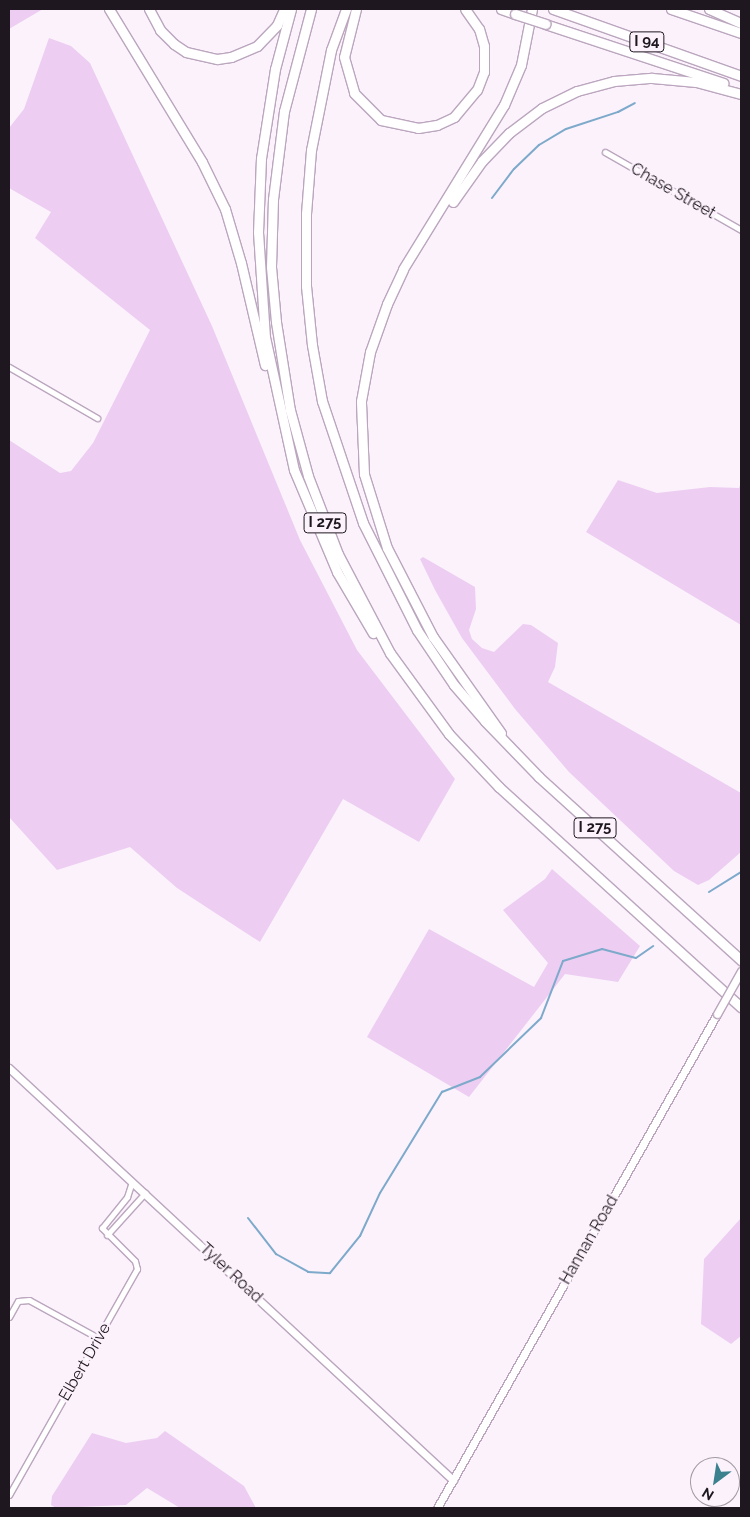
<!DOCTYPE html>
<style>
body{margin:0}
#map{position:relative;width:750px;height:1517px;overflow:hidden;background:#fbf2fc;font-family:Raleway,sans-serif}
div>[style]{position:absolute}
.green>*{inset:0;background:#edcef2}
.stream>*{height:2px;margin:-1px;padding:0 1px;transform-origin:1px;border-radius:1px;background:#7da9ca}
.roads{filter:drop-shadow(1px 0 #bba6be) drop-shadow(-1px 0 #bba6be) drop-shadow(0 1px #bba6be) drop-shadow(0 -1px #bba6be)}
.street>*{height:5px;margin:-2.5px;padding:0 2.5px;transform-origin:2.5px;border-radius:2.5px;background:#fff}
.secondary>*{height:7px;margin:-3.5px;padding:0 3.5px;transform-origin:3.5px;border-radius:3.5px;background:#fff}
.highway>*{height:9px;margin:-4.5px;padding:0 4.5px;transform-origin:4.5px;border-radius:4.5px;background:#fff}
.bridges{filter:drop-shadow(1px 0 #bba6be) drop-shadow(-1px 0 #bba6be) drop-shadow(0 1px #bba6be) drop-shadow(0 -1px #bba6be)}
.secondary-bridge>*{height:7px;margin:-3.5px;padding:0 3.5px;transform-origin:3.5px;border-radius:3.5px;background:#fff}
.highway-bridge>*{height:9px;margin:-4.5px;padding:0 4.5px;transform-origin:4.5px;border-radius:4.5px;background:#fff}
span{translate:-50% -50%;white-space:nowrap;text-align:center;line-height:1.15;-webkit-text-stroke:5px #fbf2fc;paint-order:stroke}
.shield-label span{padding:1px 4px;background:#fbf2fc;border:1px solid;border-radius:4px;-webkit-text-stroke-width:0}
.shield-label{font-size:15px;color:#1f1720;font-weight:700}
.street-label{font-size:16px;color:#1f1720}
.frame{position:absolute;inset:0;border:10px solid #1f1720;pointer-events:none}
.north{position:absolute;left:690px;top:1457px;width:50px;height:50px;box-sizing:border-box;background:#fbf2fc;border:1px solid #a39aa4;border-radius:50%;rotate:211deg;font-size:14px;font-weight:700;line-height:20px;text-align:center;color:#1f1720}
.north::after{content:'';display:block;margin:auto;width:18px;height:22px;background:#3c828e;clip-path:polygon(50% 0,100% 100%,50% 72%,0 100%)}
</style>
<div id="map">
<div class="green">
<div style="clip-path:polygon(9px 9px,43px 9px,9px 29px)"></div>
<div style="clip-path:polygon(49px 38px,71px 46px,90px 63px,212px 326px,300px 540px,357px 650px,455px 779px,419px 842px,343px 799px,260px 942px,177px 888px,130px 847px,57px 870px,9px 817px,9px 440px,60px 473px,71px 471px,93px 443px,150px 330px,35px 238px,51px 212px,9px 188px,9px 128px,24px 109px)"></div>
<div style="clip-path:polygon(618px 480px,657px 493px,710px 487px,739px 488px,741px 482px,741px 625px,586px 532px)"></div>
<div style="clip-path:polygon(423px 557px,475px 587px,476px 609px,469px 630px,472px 639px,482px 648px,494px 652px,523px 624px,531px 625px,558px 643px,555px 667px,548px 682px,741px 793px,741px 852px,709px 880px,698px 885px,674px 871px,569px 772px,515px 709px,462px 638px,435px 590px,420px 559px)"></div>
<div style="clip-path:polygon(552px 869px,640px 946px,618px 982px,565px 974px,469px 1097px,367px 1037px,429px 929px,534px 987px,548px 963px,503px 910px,545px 879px)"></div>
<div style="clip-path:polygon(741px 1218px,741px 1336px,731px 1344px,701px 1324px,704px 1259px)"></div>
<div style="clip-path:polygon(165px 1431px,244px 1486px,256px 1508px,180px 1508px,147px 1488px,126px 1505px,56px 1508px,51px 1505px,52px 1496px,92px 1433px,126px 1443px,157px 1438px)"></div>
</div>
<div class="stream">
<div style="left:492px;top:198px;width:36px;rotate:-53deg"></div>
<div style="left:514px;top:169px;width:35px;rotate:-44deg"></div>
<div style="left:539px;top:145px;width:31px;rotate:-31deg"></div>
<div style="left:566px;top:129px;width:55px;rotate:-18.1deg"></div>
<div style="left:618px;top:112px;width:19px;rotate:-28deg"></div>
<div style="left:709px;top:892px;width:38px;rotate:-32deg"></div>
<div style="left:248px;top:1218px;width:46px;rotate:52.1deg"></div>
<div style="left:276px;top:1254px;width:37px;rotate:29deg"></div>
<div style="left:308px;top:1272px;width:22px;rotate:3deg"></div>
<div style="left:330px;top:1273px;width:48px;rotate:-51deg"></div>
<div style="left:360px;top:1236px;width:47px;rotate:-65.1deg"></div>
<div style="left:380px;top:1193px;width:119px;rotate:-58.5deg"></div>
<div style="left:442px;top:1092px;width:41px;rotate:-21.5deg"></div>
<div style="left:480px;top:1077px;width:85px;rotate:-44deg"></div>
<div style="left:541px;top:1018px;width:61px;rotate:-68.9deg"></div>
<div style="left:563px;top:961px;width:41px;rotate:-17.1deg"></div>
<div style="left:602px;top:949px;width:35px;rotate:15deg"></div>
<div style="left:636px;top:958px;width:21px;rotate:-35deg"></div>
</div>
<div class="roads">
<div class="street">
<div style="left:605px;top:152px;width:157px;rotate:29.8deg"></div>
<div style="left:9px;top:367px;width:102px;rotate:30.1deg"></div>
<div style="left:107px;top:1235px;width:57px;rotate:-47.9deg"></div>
<div style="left:9px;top:1317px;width:18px;rotate:-61deg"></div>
<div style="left:18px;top:1301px;width:11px;rotate:-5deg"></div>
<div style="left:29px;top:1300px;width:79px;rotate:28.8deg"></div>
<div style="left:9px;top:1495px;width:260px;rotate:-60.5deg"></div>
<div style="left:137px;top:1269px;width:8px;rotate:-104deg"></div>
<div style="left:135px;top:1261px;width:47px;rotate:-135deg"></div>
<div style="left:102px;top:1228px;width:40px;rotate:-51deg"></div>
<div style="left:127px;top:1197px;width:16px;rotate:-72deg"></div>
</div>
<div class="secondary">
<div style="left:9px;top:1068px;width:606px;rotate:42.86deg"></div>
<div style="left:437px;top:1508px;width:568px;rotate:-60.46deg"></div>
</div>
<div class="highway">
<div style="left:109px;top:9px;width:179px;rotate:58.7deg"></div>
<div style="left:202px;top:162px;width:52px;rotate:63.9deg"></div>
<div style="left:225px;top:209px;width:56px;rotate:73.5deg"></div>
<div style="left:241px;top:263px;width:105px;rotate:76.8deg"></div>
<div style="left:149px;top:9px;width:24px;rotate:62deg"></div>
<div style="left:160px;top:30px;width:20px;rotate:45deg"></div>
<div style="left:174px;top:44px;width:14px;rotate:34deg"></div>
<div style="left:186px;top:52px;width:32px;rotate:13deg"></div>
<div style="left:217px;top:59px;width:14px;rotate:-8deg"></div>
<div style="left:231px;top:57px;width:28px;rotate:-23deg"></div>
<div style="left:257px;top:46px;width:29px;rotate:-46deg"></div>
<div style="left:277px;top:25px;width:17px;rotate:-66deg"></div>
<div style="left:291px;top:9px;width:62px;rotate:104.9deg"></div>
<div style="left:275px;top:69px;width:90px;rotate:98.9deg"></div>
<div style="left:261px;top:158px;width:74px;rotate:92.3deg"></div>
<div style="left:258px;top:232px;width:105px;rotate:86.2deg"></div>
<div style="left:265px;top:337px;width:136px;rotate:77.7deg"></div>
<div style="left:294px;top:470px;width:111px;rotate:67.1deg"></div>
<div style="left:337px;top:572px;width:71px;rotate:59.5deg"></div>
<div style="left:311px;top:9px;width:106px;rotate:104.8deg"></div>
<div style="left:284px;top:111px;width:89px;rotate:97.1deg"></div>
<div style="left:273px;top:199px;width:68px;rotate:91.7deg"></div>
<div style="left:271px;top:267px;width:55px;rotate:84.8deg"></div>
<div style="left:276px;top:322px;width:89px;rotate:81deg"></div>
<div style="left:290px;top:410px;width:68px;rotate:74.7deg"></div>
<div style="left:308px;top:476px;width:84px;rotate:69deg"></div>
<div style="left:338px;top:554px;width:112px;rotate:62.3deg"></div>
<div style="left:390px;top:653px;width:100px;rotate:53.9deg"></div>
<div style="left:449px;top:734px;width:73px;rotate:46.7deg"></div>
<div style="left:499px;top:787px;width:327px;rotate:42.3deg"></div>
<div style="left:346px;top:9px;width:44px;rotate:110.1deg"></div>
<div style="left:331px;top:50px;width:102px;rotate:101.3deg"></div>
<div style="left:311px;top:150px;width:64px;rotate:94.5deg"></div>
<div style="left:306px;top:214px;width:72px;rotate:90deg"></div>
<div style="left:306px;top:286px;width:59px;rotate:84.2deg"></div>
<div style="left:312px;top:345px;width:57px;rotate:79.9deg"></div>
<div style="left:322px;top:401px;width:129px;rotate:71.4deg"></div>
<div style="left:363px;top:523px;width:120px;rotate:63.2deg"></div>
<div style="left:417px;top:630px;width:66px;rotate:56.1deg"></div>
<div style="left:454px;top:685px;width:48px;rotate:49.3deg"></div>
<div style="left:485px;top:721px;width:78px;rotate:46deg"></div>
<div style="left:539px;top:777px;width:273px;rotate:42.2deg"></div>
<div style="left:356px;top:9px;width:49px;rotate:104deg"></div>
<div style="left:344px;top:57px;width:37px;rotate:74deg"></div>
<div style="left:354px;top:93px;width:38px;rotate:45deg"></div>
<div style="left:381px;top:120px;width:38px;rotate:12deg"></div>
<div style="left:418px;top:128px;width:19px;rotate:-9deg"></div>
<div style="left:437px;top:125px;width:19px;rotate:-25deg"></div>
<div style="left:454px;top:117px;width:35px;rotate:-50deg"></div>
<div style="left:477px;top:90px;width:19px;rotate:-69deg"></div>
<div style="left:484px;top:72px;width:26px;rotate:-90deg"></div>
<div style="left:484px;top:46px;width:18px;rotate:-106deg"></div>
<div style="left:479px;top:29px;width:24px;rotate:-125deg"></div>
<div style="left:501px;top:9px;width:15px;rotate:20deg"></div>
<div style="left:553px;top:9px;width:200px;rotate:19.6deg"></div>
<div style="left:671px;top:9px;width:74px;rotate:18.9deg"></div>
<div style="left:709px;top:9px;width:35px;rotate:24deg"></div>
<div style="left:545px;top:24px;width:188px;rotate:18.3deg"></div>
<div style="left:453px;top:202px;width:50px;rotate:-54.7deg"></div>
<div style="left:482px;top:161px;width:39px;rotate:-46deg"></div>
<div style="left:509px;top:133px;width:41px;rotate:-37.1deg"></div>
<div style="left:542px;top:108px;width:39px;rotate:-26deg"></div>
<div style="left:577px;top:91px;width:38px;rotate:-15deg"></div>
<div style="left:614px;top:81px;width:38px;rotate:-5deg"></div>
<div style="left:652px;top:78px;width:44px;rotate:5.2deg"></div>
<div style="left:696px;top:82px;width:47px;rotate:14.9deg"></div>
<div style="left:501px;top:733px;width:118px;rotate:-125.3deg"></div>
<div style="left:433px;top:637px;width:100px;rotate:-117.3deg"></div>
<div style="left:387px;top:548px;width:77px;rotate:-107.3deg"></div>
<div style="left:364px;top:474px;width:73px;rotate:-92.4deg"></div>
<div style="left:361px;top:401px;width:50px;rotate:-79.6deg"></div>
<div style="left:370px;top:352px;width:51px;rotate:-70.5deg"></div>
<div style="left:387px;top:304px;width:38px;rotate:-65deg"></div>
<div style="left:403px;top:269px;width:193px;rotate:-58.4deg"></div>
<div style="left:504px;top:105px;width:43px;rotate:-67deg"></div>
<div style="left:521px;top:65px;width:57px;rotate:-78.9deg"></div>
</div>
</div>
<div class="bridges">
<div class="secondary-bridge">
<div style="left:717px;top:1014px;width:49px;rotate:-60.8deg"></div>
</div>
<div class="highway-bridge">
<div style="left:515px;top:14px;width:32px;rotate:18deg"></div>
</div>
</div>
<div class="shield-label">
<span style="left:647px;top:42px">I 94</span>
<span style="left:325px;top:523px">I 275</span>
<span style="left:595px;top:828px">I 275</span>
</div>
<div class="street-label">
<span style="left:673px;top:191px;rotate:30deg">Chase Street</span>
<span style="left:589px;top:1240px;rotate:-60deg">Hannan Road</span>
<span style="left:231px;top:1273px;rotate:43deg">Tyler Road</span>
<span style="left:85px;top:1362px;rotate:-60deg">Elbert Drive</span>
</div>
<div class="frame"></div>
<div class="north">N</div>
</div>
